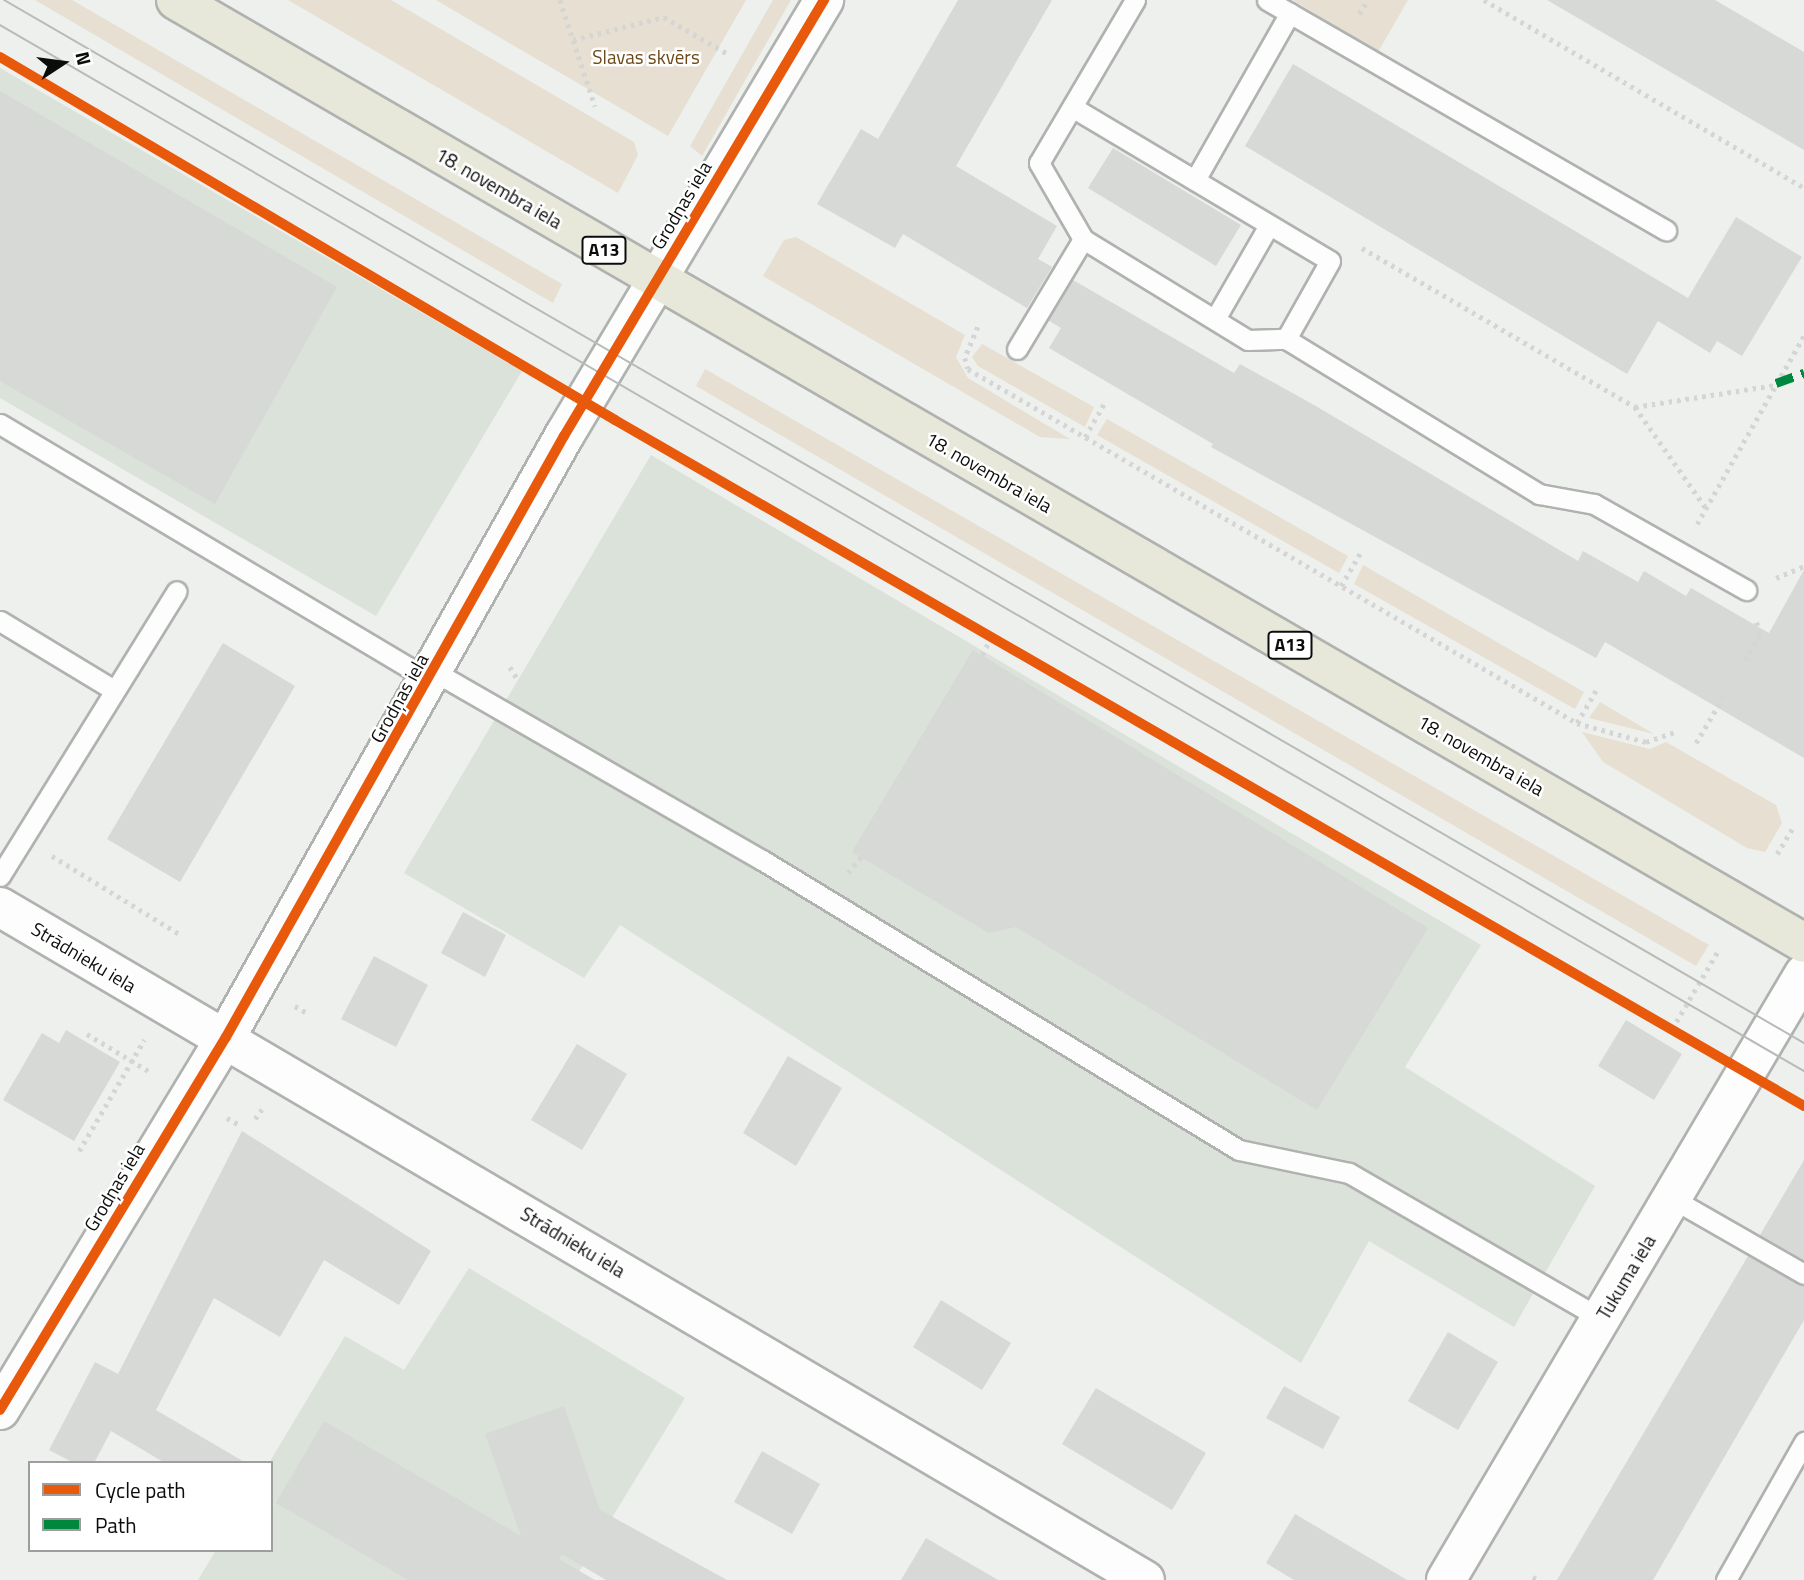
<!DOCTYPE html>
<meta charset="utf-8">
<style>
body{margin:0}
#map{position:relative;width:1804px;height:1580px;overflow:hidden;background:#edf0ec;font-family:"Titillium Web",sans-serif}
div>[style]{position:absolute}
.built>*{inset:0;background:#dbe2d9}
.green>*{inset:0;background:#e7dfd2}
.building>*{inset:0;background:#d6d9d6}
.path>*{height:4.5px;margin-top:-2.25px;transform-origin:0;background:repeating-linear-gradient(90deg,#d4d5d4 0 3.5px,transparent 0 8.5px)}
.roads{filter:drop-shadow(2px 0 #b0b2af) drop-shadow(-2px 0 #b0b2af) drop-shadow(0 2px #b0b2af) drop-shadow(0 -2px #b0b2af)}
.lane>*{height:19px;margin:-9.5px;padding:0 9.5px;transform-origin:9.5px;border-radius:9.5px;background:#fcfdfc}
.street>*{height:38px;margin:-19px;padding:0 19px;transform-origin:19px;border-radius:19px;background:#fcfdfc}
.primary>*{height:38px;margin:-19px;padding:0 19px;transform-origin:19px;border-radius:19px;background:#e8e8da}
.tram>*{height:2px;margin:-1px;padding:0 1px;transform-origin:1px;border-radius:1px;background:#b8bab8}
.quiet>*{height:9px;margin-top:-4.5px;transform-origin:0;background:repeating-linear-gradient(90deg,#00873e 0 18px,transparent 0 27px)}
.cycleway>*{height:10px;margin:-5px;padding:0 5px;transform-origin:5px;border-radius:5px;background:#e8590c}
span{translate:-50% -50%;white-space:nowrap;text-align:center;line-height:1.15;-webkit-text-stroke:5px #fff;paint-order:stroke}
.shield-label span{padding:2px 5px;background:#fff;border:2px solid;border-radius:5px;-webkit-text-stroke-width:0}
.shield-label{font-size:18px;color:#0b0d0b;font-weight:700}
.park-label{font-size:19px;color:#6d4919}
.street-label{font-size:19px;color:#0b0d0b}
.legend{position:absolute;left:28px;top:1461px;width:245px;height:91px;box-sizing:border-box;background:#fff;border:2px solid #9d9e9d;margin:0;padding:9px 12px;list-style:none;font-size:21px;color:#0b0d0b}
.legend li{display:flex;align-items:center;gap:14px;height:35px}
.legend b{width:35px;border:2px solid #9d9e9d}
.north{position:absolute;left:28px;top:28px;width:70px;height:70px;-webkit-text-stroke:5px #fff;paint-order:stroke;rotate:77deg;font-size:19px;font-weight:700;line-height:28px;text-align:center;color:#0b0d0b}
.north::after{content:'';display:block;margin:auto;width:24px;height:32px;background:#0b0d0b;clip-path:polygon(50% 0,100% 100%,50% 72%,0 100%)}
</style>
<div id="map">
<div class="built">
<div style="clip-path:polygon(0 68px,522px 371px,376px 616px,0 398px)"></div>
<div style="clip-path:polygon(651px 455px,1481px 945px,1405px 1067px,1595px 1186px,1514px 1327px,1369px 1241px,1301px 1363px,620px 925px,584px 978px,404px 873px)"></div>
<div style="clip-path:polygon(469px 1268px,685px 1398px,574px 1580px,198px 1580px,216px 1550px,271px 1550px,269px 1463px,345px 1336px,404px 1370px)"></div>
</div>
<div class="green">
<div style="clip-path:polygon(35px 0,72px 0,562px 284px,553px 303px)"></div>
<div style="clip-path:polygon(288px 0,391px 0,634px 142px,638px 155px,618px 193px)"></div>
<div style="clip-path:polygon(436px 0,746px 0,668px 136px)"></div>
<div style="clip-path:polygon(773px 0,791px 0,702px 156px,690px 146px)"></div>
<div style="clip-path:polygon(1293px 0,1408px 0,1378px 52px)"></div>
<div style="clip-path:polygon(796px 237px,965px 335px,956px 357px,968px 378px,1070px 439px,1040px 437px,763px 276px,784px 240px)"></div>
<div style="clip-path:polygon(982px 344px,1094px 407px,1085px 427px,978px 366px,972px 357px)"></div>
<div style="clip-path:polygon(705px 369px,1709px 945px,1696px 966px,696px 386px)"></div>
<div style="clip-path:polygon(1107px 419px,1348px 556px,1339px 573px,1097px 435px)"></div>
<div style="clip-path:polygon(1363px 565px,1584px 692px,1575px 709px,1354px 584px)"></div>
<div style="clip-path:polygon(1600px 702px,1654px 734px,1589px 718px)"></div>
<div style="clip-path:polygon(1582px 732px,1650px 749px,1666px 742px,1776px 805px,1782px 823px,1765px 852px,1747px 848px,1603px 762px)"></div>
</div>
<div class="building">
<div style="clip-path:polygon(958px 0,1052px 0,956px 166px,1057px 226px,1038px 259px,1052px 267px,1027px 308px,903px 234px,895px 248px,817px 204px,861px 129px,878px 139px)"></div>
<div style="clip-path:polygon(1547px 0,1715px 0,1804px 52px,1804px 150px)"></div>
<div style="clip-path:polygon(1293px 64px,1688px 298px,1736px 217px,1802px 257px,1742px 356px,1717px 341px,1710px 353px,1658px 321px,1627px 374px,1245px 146px)"></div>
<div style="clip-path:polygon(0 91px,337px 287px,215px 504px,0 381px)"></div>
<div style="clip-path:polygon(1113px 148px,1241px 225px,1216px 266px,1088px 188px)"></div>
<div style="clip-path:polygon(1073px 280px,1234px 373px,1240px 364px,1314px 405px,1578px 561px,1583px 551px,1638px 582px,1644px 571px,1686px 596px,1691px 588px,1769px 633px,1804px 570px,1804px 758px,1605px 642px,1596px 658px,1211px 447px,1213px 444px,1049px 348px,1061px 328px,1048px 320px)"></div>
<div style="clip-path:polygon(223px 643px,295px 686px,180px 882px,107px 839px)"></div>
<div style="clip-path:polygon(973px 650px,1428px 928px,1317px 1110px,1016px 927px,989px 933px,852px 852px)"></div>
<div style="clip-path:polygon(463px 912px,506px 935px,485px 977px,441px 953px)"></div>
<div style="clip-path:polygon(374px 956px,428px 985px,396px 1047px,341px 1019px)"></div>
<div style="clip-path:polygon(1626px 1020px,1682px 1054px,1654px 1100px,1598px 1066px)"></div>
<div style="clip-path:polygon(66px 1030px,120px 1062px,74px 1141px,3px 1100px,42px 1033px,59px 1043px)"></div>
<div style="clip-path:polygon(577px 1044px,627px 1074px,582px 1150px,531px 1120px)"></div>
<div style="clip-path:polygon(788px 1056px,842px 1088px,796px 1166px,743px 1133px)"></div>
<div style="clip-path:polygon(242px 1131px,431px 1251px,399px 1305px,324px 1260px,280px 1337px,214px 1298px,156px 1410px,246px 1463px,165px 1463px,111px 1431px,94px 1463px,74px 1463px,49px 1450px,95px 1362px,118px 1374px)"></div>
<div style="clip-path:polygon(1804px 1160px,1804px 1260px,1760px 1235px)"></div>
<div style="clip-path:polygon(1748px 1256px,1804px 1286px,1804px 1320px,1653px 1580px,1557px 1580px)"></div>
<div style="clip-path:polygon(941px 1300px,1011px 1343px,982px 1390px,913px 1347px)"></div>
<div style="clip-path:polygon(1448px 1332px,1498px 1362px,1458px 1430px,1408px 1401px)"></div>
<div style="clip-path:polygon(1284px 1386px,1340px 1417px,1323px 1449px,1266px 1418px)"></div>
<div style="clip-path:polygon(1096px 1388px,1206px 1453px,1172px 1510px,1062px 1444px)"></div>
<div style="clip-path:polygon(564px 1406px,600px 1510px,727px 1580px,606px 1580px,562px 1554px,559px 1559px,595px 1580px,408px 1580px,276px 1503px,324px 1421px,521px 1536px,485px 1434px)"></div>
<div style="clip-path:polygon(762px 1451px,820px 1484px,792px 1534px,734px 1502px)"></div>
<div style="clip-path:polygon(1295px 1514px,1407px 1580px,1294px 1580px,1266px 1563px)"></div>
<div style="clip-path:polygon(926px 1538px,998px 1580px,901px 1580px)"></div>
</div>
<div class="path">
<div style="left:560px;top:0;width:112px;rotate:71.7deg"></div>
<div style="left:1484px;top:0;width:371px;rotate:30.4deg"></div>
<div style="left:1359px;top:14px;width:17px;rotate:-57deg"></div>
<div style="left:573px;top:40px;width:94px;rotate:-14.2deg"></div>
<div style="left:664px;top:17px;width:74px;rotate:30deg"></div>
<div style="left:1362px;top:248px;width:316px;rotate:30.2deg"></div>
<div style="left:1635px;top:407px;width:123px;rotate:54.9deg"></div>
<div style="left:978px;top:327px;width:34px;rotate:113deg"></div>
<div style="left:965px;top:358px;width:11px;rotate:75deg"></div>
<div style="left:968px;top:369px;width:704px;rotate:30.17deg"></div>
<div style="left:1577px;top:723px;width:72px;rotate:15.4deg"></div>
<div style="left:1646px;top:742px;width:31px;rotate:-19deg"></div>
<div style="left:1635px;top:407px;width:142px;rotate:-8.9deg"></div>
<div style="left:1085px;top:437px;width:40px;rotate:-60.3deg"></div>
<div style="left:1697px;top:524px;width:216px;rotate:-60.4deg"></div>
<div style="left:1776px;top:578px;width:30px;rotate:-23deg"></div>
<div style="left:1341px;top:586px;width:42px;rotate:-59.7deg"></div>
<div style="left:982px;top:655px;width:22px;rotate:-63deg"></div>
<div style="left:1745px;top:660px;width:30px;rotate:-60deg"></div>
<div style="left:1760px;top:634px;width:13px;rotate:-108deg"></div>
<div style="left:510px;top:667px;width:13px;rotate:58deg"></div>
<div style="left:1577px;top:723px;width:42px;rotate:-59.7deg"></div>
<div style="left:1696px;top:743px;width:53px;rotate:-59.6deg"></div>
<div style="left:1777px;top:854px;width:29px;rotate:-59deg"></div>
<div style="left:52px;top:856px;width:151px;rotate:31.5deg"></div>
<div style="left:848px;top:873px;width:21px;rotate:-51deg"></div>
<div style="left:295px;top:1006px;width:14px;rotate:30deg"></div>
<div style="left:1672px;top:1029px;width:91px;rotate:-59.5deg"></div>
<div style="left:87px;top:1034px;width:76px;rotate:31deg"></div>
<div style="left:227px;top:1118px;width:13px;rotate:29deg"></div>
<div style="left:255px;top:1119px;width:12px;rotate:-55deg"></div>
<div style="left:79px;top:1151px;width:129px;rotate:-59.6deg"></div>
<div style="left:1533px;top:1577px;width:6px;rotate:31deg"></div>
</div>
<div class="roads">
<div class="lane">
<div style="left:1135px;top:0;width:189px;rotate:120.5deg"></div>
<div style="left:1039px;top:163px;width:88px;rotate:59.9deg"></div>
<div style="left:1083px;top:239px;width:193px;rotate:31.5deg"></div>
<div style="left:1248px;top:340px;width:38px;rotate:-2deg"></div>
<div style="left:1286px;top:339px;width:297px;rotate:31.5deg"></div>
<div style="left:1539px;top:494px;width:56px;rotate:10.3deg"></div>
<div style="left:1594px;top:504px;width:175px;rotate:29.5deg"></div>
<div style="left:1267px;top:0;width:461px;rotate:30deg"></div>
<div style="left:1072px;top:107px;width:300px;rotate:30.8deg"></div>
<div style="left:1330px;top:261px;width:90px;rotate:119.4deg"></div>
<div style="left:1195px;top:180px;width:192px;rotate:-60.4deg"></div>
<div style="left:1215px;top:319px;width:108px;rotate:-60.1deg"></div>
<div style="left:1017px;top:349px;width:128px;rotate:-59deg"></div>
<div style="left:0;top:424px;width:500px;rotate:30.77deg"></div>
<div style="left:0;top:621px;width:133px;rotate:31.2deg"></div>
<div style="left:435px;top:672px;width:377px;rotate:29.9deg"></div>
<div style="left:762px;top:860px;width:558px;rotate:31.3deg"></div>
<div style="left:1239px;top:1150px;width:112px;rotate:11.8deg"></div>
<div style="left:1349px;top:1173px;width:290px;rotate:30deg"></div>
<div style="left:0;top:876px;width:335px;rotate:-58.2deg"></div>
<div style="left:1673px;top:1199px;width:151px;rotate:29.8deg"></div>
<div style="left:1726px;top:1580px;width:159px;rotate:-60.5deg"></div>
</div>
<div class="street">
<div style="left:0;top:907px;width:1328px;rotate:30.45deg"></div>
<div style="left:0;top:1410px;width:436px;rotate:-58.8deg"></div>
<div style="left:226px;top:1037px;width:690px;rotate:-60.65deg"></div>
<div style="left:564px;top:436px;width:508px;rotate:-59.19deg"></div>
<div style="left:1446px;top:1580px;width:704px;rotate:-59.43deg"></div>
</div>
<div class="primary">
<div style="left:176px;top:0;width:1881px;rotate:30.08deg"></div>
</div>
</div>
<div class="tram">
<div style="left:4px;top:0;width:2080px;rotate:30.09deg"></div>
<div style="left:0;top:25px;width:2085px;rotate:30.11deg"></div>
</div>
<div class="quiet">
<div style="left:1776px;top:383px;width:30px;rotate:-20deg"></div>
</div>
<div class="cycleway">
<div style="left:0;top:57px;width:714px;rotate:30.55deg"></div>
<div style="left:615px;top:420px;width:1373px;rotate:29.98deg"></div>
<div style="left:0;top:1410px;width:436px;rotate:-58.8deg"></div>
<div style="left:226px;top:1037px;width:690px;rotate:-60.65deg"></div>
<div style="left:564px;top:436px;width:508px;rotate:-59.19deg"></div>
</div>
<div class="shield-label">
<span style="left:604px;top:250px">A13</span>
<span style="left:1290px;top:645px">A13</span>
</div>
<div class="park-label">
<span style="left:646px;top:57px">Slavas skvērs</span>
</div>
<div class="street-label">
<span style="left:499px;top:188px;rotate:30deg">18. novembra iela</span>
<span style="left:681px;top:205px;rotate:-59deg">Grodņas iela</span>
<span style="left:989px;top:472px;rotate:30deg">18. novembra iela</span>
<span style="left:399px;top:698px;rotate:-61deg">Grodņas iela</span>
<span style="left:1481px;top:755px;rotate:30deg">18. novembra iela</span>
<span style="left:84px;top:957px;rotate:31deg">Strādnieku iela</span>
<span style="left:114px;top:1187px;rotate:-59deg">Grodņas iela</span>
<span style="left:573px;top:1242px;rotate:31deg">Strādnieku iela</span>
<span style="left:1626px;top:1277px;rotate:-59deg">Tukuma iela</span>
</div>
<ul class="legend">
<li><b style="height:9px;background:#e8590c"></b>Cycle path</li>
<li><b style="height:9px;background:#00873e"></b>Path</li>
</ul>
<div class="north">N</div>
</div>
